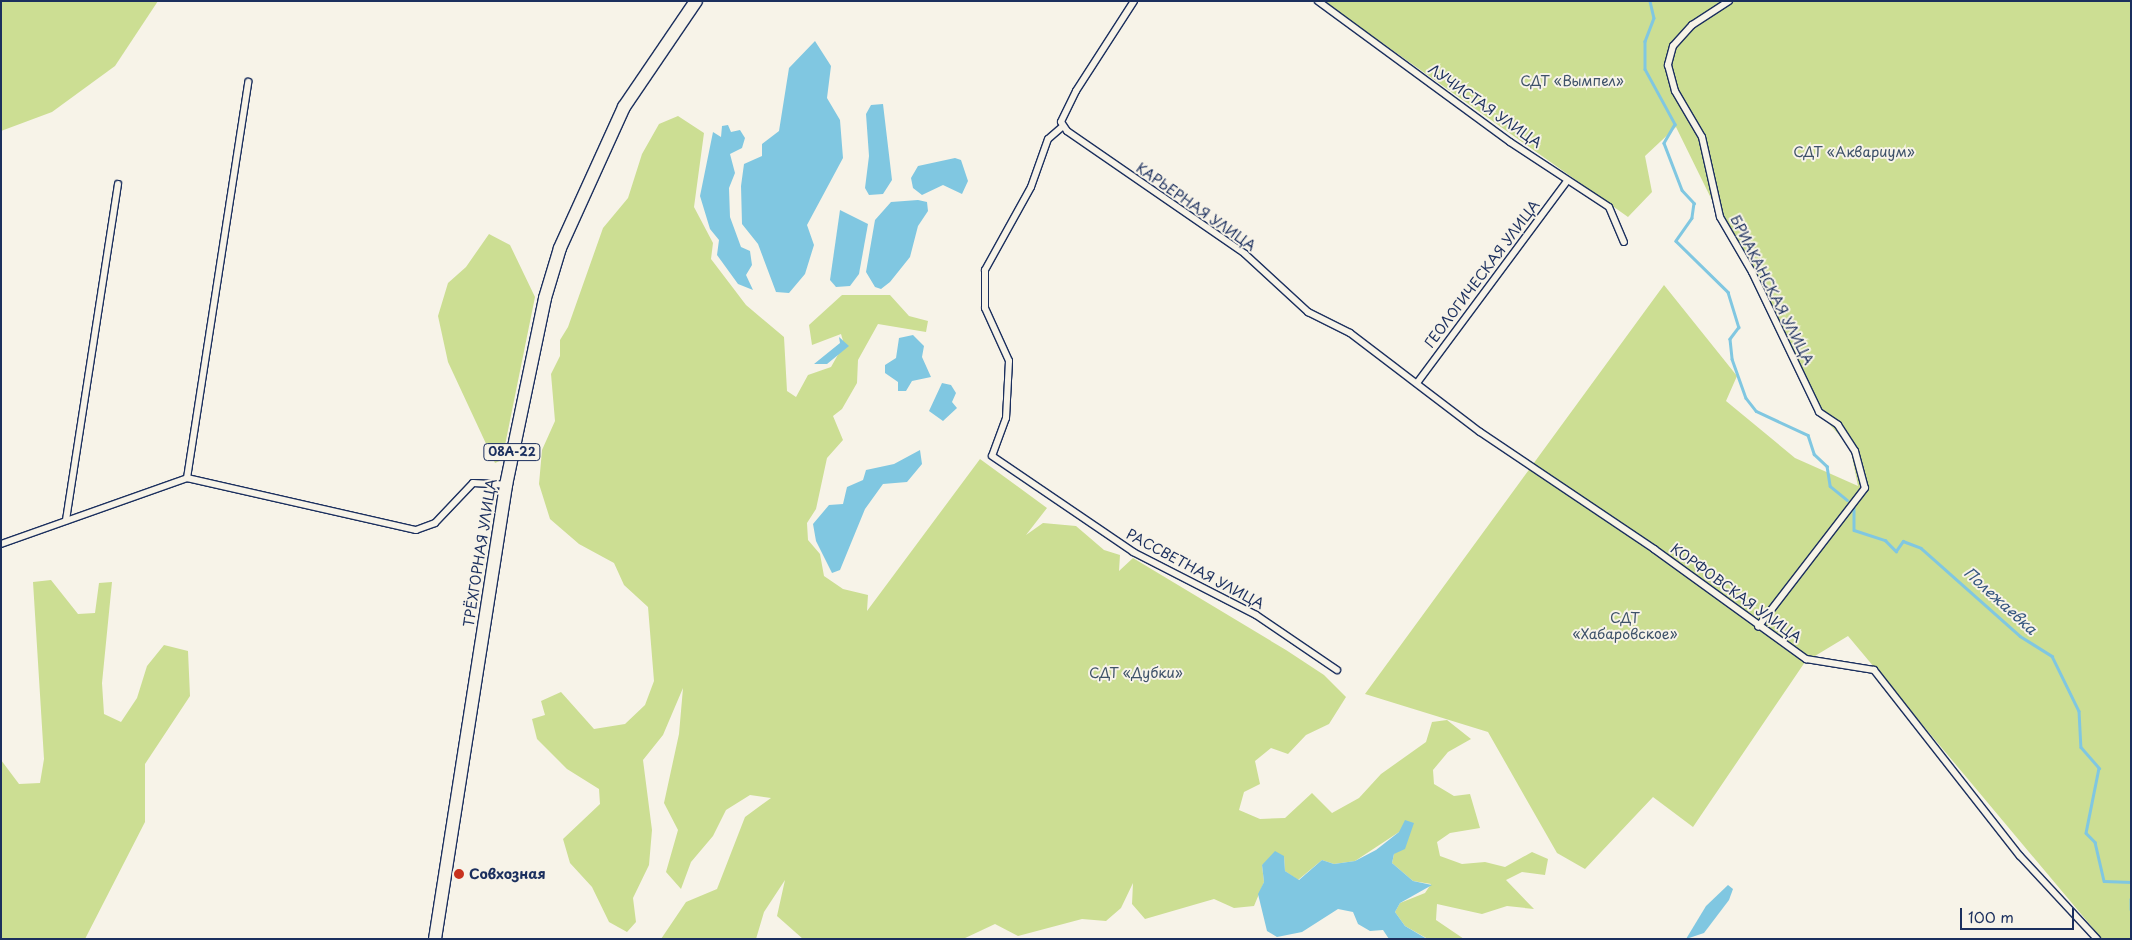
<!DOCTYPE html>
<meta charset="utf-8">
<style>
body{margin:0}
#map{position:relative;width:2132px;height:940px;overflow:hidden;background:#f7f3e8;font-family:"Playpen Sans",sans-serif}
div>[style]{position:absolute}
.green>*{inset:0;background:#ccde93}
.water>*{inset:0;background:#80c7e1}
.stream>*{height:2.5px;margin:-1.25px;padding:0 1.25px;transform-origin:1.25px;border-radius:1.25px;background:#80c7e1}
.roads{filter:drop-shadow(1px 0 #1b2f5e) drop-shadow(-1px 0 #1b2f5e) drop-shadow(0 1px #1b2f5e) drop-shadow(0 -1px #1b2f5e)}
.street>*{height:6px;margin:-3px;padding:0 3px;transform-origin:3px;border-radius:3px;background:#f7f3e8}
.highway>*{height:12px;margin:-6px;padding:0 6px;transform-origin:6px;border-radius:6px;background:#f7f3e8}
.dots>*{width:14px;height:14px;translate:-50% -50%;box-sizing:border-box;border:2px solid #f7f3e8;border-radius:50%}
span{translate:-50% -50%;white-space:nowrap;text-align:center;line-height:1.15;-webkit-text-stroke:4px #f7f3e8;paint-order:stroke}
.shield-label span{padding:1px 4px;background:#f7f3e8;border:1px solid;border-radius:4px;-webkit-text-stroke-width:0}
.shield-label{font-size:12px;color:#1b2f5e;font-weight:700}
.park-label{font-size:14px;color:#3e5269}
.street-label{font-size:14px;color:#1b2f5e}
.poi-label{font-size:14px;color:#1b2f5e;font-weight:700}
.left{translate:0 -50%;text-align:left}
.water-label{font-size:15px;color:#34557f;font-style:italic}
.frame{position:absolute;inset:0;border:2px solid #1b2f5e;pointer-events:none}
.scale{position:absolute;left:1960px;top:908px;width:114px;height:22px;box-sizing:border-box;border:2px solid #1b2f5e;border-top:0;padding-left:6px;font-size:15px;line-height:18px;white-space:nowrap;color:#1b2f5e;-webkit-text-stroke:4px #f7f3e8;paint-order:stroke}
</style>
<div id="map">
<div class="green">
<div style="clip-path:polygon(1px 1px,158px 1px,115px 66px,52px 112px,1px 131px)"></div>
<div style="clip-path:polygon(1323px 1px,2131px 1px,2131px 939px,2102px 939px,1848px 636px,1805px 662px,1693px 827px,1653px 797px,1585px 869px,1557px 853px,1488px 732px,1365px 694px,1664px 285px,1737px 376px,1726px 401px,1795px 458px,1858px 486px,1850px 447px,1813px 406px,1676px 127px,1645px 156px,1652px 192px,1628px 217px)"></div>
<div style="clip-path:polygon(678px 116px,704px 133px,694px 207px,713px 243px,711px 259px,746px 305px,784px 337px,787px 391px,796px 397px,808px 375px,831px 367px,844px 344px,841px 334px,812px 345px,809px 325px,842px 295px,890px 295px,909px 316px,928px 321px,926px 332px,878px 324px,858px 360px,857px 383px,842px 409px,833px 416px,843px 440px,827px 458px,816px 509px,807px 523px,808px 540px,820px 554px,824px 576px,843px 589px,868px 595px,867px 611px,980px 459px,1047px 508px,1026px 535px,1043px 523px,1076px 526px,1104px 550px,1120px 555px,1119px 571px,1133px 558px,1286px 650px,1324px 675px,1346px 697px,1329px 724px,1306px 735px,1288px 754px,1271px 748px,1255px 761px,1260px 784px,1244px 792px,1239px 810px,1260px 819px,1285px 818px,1312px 793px,1332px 813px,1359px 798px,1381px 774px,1426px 742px,1432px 722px,1447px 720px,1471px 739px,1448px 752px,1433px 770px,1434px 784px,1454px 796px,1470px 794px,1480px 828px,1450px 833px,1437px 842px,1440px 856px,1462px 864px,1485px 862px,1505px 867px,1532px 852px,1548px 859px,1545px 875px,1522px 872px,1506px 880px,1534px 909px,1507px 906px,1482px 914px,1437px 904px,1436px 920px,1464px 939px,1428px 939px,1405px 926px,1395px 912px,1400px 903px,1425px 893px,1431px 884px,1413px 881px,1392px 863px,1399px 832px,1355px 861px,1334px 864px,1322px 860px,1298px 880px,1285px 871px,1284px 856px,1262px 865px,1264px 882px,1254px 906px,1234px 908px,1214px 899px,1145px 919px,1132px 904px,1133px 883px,1121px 908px,1106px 921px,1082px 919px,1018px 936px,995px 924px,963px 939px,803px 939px,777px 916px,785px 880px,764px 912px,756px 939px,661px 939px,686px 902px,717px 889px,745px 817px,771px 798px,750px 795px,726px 810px,713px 836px,691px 862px,681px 889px,666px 872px,678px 830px,664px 803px,679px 734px,683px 688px,663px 735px,643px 760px,652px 830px,649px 865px,633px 898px,636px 922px,627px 932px,609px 922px,592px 887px,570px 863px,563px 839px,600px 804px,599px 789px,567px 769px,537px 739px,532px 719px,545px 715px,541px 701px,561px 692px,594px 729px,625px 724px,645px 705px,654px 681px,648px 607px,624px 585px,614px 563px,579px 544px,550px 519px,539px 484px,542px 450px,555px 421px,551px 374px,560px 356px,560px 340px,568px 327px,603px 228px,628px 198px,642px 154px,659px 124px)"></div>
<div style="clip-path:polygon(489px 234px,510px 245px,535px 297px,502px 460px,495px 463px,448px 362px,438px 316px,448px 283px,466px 267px)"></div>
<div style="clip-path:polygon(51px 580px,78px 614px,95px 613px,99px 583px,112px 582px,102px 683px,104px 714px,121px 722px,137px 698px,147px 666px,164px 645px,188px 651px,190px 696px,145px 764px,145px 822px,85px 939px,1px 939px,1px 760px,19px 784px,40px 783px,44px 759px,33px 582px)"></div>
</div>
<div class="water">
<div style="clip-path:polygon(815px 41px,831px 66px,827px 98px,840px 120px,843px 158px,807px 225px,814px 245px,805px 274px,789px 293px,776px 292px,758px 244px,742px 224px,741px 186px,744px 164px,762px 156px,762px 144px,779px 131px,789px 68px)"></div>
<div style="clip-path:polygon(883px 104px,892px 180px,883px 194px,869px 195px,865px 188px,869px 156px,866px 114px,871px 105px)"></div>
<div style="clip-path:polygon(728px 125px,731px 132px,740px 130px,745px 138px,742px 148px,730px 154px,735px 173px,729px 188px,730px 217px,741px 247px,750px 251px,752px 265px,746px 275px,753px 290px,738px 284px,717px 255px,719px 240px,710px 229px,700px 196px,713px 132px,721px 137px,722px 126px)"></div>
<div style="clip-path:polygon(955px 158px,961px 160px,968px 181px,962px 194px,943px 185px,922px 195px,913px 188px,911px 178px,918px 166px)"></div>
<div style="clip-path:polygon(918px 200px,927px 202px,928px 211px,918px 226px,910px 257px,890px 282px,881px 289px,875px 287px,866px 272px,875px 220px,891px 202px)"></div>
<div style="clip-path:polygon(840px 210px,868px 224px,859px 274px,850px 286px,836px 287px,830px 280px)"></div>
<div style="clip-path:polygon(913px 335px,924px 346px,922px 357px,931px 377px,912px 381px,906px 391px,898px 391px,898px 382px,885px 373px,885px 365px,896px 358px,899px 338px)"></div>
<div style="clip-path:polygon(839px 337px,849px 346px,827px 364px,814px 364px,840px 343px)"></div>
<div style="clip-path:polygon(942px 383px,951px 385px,956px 393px,952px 402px,957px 408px,943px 421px,929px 411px)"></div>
<div style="clip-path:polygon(920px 450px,922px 464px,907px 482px,883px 484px,865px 509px,840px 570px,832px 573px,816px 541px,813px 524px,829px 505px,843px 504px,847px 487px,863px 480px,866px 470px,894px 464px)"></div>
<div style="clip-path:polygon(1405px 820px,1414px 823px,1405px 849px,1394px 854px,1392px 863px,1413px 881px,1432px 885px,1400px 903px,1395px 912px,1405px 926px,1427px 939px,1389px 939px,1383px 930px,1370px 931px,1358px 924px,1353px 912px,1338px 909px,1302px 932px,1277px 937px,1267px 931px,1258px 894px,1264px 882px,1262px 865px,1275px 851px,1284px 856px,1285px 871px,1299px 880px,1322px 860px,1334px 864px,1355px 861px,1376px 850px,1399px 832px)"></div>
<div style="clip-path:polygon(1728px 885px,1733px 889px,1729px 900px,1704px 933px,1686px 939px,1706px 906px)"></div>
</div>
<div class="stream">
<div style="left:1650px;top:1px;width:17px;rotate:77deg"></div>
<div style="left:1654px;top:18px;width:25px;rotate:111deg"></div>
<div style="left:1645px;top:41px;width:28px;rotate:90deg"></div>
<div style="left:1645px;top:69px;width:63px;rotate:61.4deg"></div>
<div style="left:1675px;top:124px;width:22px;rotate:120deg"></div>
<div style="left:1664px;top:143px;width:50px;rotate:69deg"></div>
<div style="left:1682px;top:190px;width:18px;rotate:47deg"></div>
<div style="left:1694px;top:203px;width:15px;rotate:98deg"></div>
<div style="left:1692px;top:218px;width:28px;rotate:125deg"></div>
<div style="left:1676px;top:241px;width:73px;rotate:44.4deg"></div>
<div style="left:1728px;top:292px;width:37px;rotate:73deg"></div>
<div style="left:1739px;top:327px;width:15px;rotate:127deg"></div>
<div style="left:1730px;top:339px;width:20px;rotate:84deg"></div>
<div style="left:1732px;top:359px;width:41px;rotate:70.3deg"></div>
<div style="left:1746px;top:398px;width:16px;rotate:52deg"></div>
<div style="left:1756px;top:411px;width:57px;rotate:24.8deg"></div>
<div style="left:1808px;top:435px;width:20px;rotate:72deg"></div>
<div style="left:1814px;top:454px;width:18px;rotate:43deg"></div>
<div style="left:1827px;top:466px;width:20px;rotate:81deg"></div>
<div style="left:1830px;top:486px;width:22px;rotate:39deg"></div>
<div style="left:1854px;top:507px;width:23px;rotate:90deg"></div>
<div style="left:1854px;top:530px;width:33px;rotate:18deg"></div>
<div style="left:1885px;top:540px;width:16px;rotate:45deg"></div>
<div style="left:1896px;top:551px;width:12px;rotate:-55deg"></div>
<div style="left:1903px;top:541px;width:19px;rotate:21deg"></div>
<div style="left:1921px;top:548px;width:132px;rotate:41.6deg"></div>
<div style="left:2020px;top:636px;width:38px;rotate:32deg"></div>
<div style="left:2052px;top:656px;width:61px;rotate:63.9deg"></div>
<div style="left:2079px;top:711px;width:36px;rotate:87deg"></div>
<div style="left:2081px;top:747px;width:28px;rotate:49deg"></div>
<div style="left:2099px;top:768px;width:66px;rotate:101.3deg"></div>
<div style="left:2086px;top:833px;width:13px;rotate:45deg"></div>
<div style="left:2095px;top:842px;width:40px;rotate:77deg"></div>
<div style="left:2104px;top:881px;width:27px;rotate:2deg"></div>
<div style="left:2131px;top:899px;width:10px;rotate:90deg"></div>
</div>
<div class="roads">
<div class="street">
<div style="left:1134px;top:1px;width:107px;rotate:122.8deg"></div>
<div style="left:1076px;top:91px;width:34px;rotate:116deg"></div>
<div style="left:1061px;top:122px;width:11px;rotate:56deg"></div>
<div style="left:1067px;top:131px;width:216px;rotate:34.6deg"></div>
<div style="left:1245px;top:254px;width:86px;rotate:42.6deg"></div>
<div style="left:1308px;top:312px;width:47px;rotate:26.6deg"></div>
<div style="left:1350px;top:333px;width:163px;rotate:37.3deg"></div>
<div style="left:1480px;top:432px;width:210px;rotate:33.9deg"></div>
<div style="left:1654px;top:549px;width:188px;rotate:35.9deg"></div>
<div style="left:1806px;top:659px;width:69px;rotate:9.2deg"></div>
<div style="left:1874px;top:670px;width:236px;rotate:51.9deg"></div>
<div style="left:2020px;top:856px;width:113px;rotate:47.1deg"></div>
<div style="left:1318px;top:1px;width:238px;rotate:36.3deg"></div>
<div style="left:1510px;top:142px;width:118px;rotate:33.3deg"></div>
<div style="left:1609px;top:207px;width:38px;rotate:67deg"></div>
<div style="left:1729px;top:1px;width:44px;rotate:147deg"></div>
<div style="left:1692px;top:25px;width:28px;rotate:132deg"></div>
<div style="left:1673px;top:46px;width:20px;rotate:105deg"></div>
<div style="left:1668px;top:65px;width:27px;rotate:75deg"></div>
<div style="left:1675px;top:91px;width:53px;rotate:59.6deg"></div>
<div style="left:1702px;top:137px;width:82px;rotate:77.3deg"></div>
<div style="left:1720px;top:217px;width:64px;rotate:59.8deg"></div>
<div style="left:1752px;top:272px;width:155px;rotate:64.4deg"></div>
<div style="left:1819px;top:412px;width:23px;rotate:34deg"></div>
<div style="left:1838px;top:425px;width:31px;rotate:57deg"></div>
<div style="left:1855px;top:451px;width:38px;rotate:75deg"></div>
<div style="left:1865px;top:488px;width:175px;rotate:127.6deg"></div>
<div style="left:1062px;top:127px;width:18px;rotate:139deg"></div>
<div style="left:1048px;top:139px;width:51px;rotate:109.5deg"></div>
<div style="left:1031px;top:187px;width:95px;rotate:119deg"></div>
<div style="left:985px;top:270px;width:38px;rotate:90deg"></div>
<div style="left:985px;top:308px;width:58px;rotate:65.6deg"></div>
<div style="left:1009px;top:361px;width:57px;rotate:93deg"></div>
<div style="left:1006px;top:418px;width:40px;rotate:110.2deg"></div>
<div style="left:992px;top:456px;width:171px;rotate:34.2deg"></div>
<div style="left:1133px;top:552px;width:138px;rotate:27.1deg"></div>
<div style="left:1256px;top:615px;width:98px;rotate:34.2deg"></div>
<div style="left:1417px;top:383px;width:252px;rotate:-53.4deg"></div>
<div style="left:187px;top:478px;width:401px;rotate:-81.2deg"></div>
<div style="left:66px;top:520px;width:340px;rotate:-81.2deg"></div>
<div style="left:1px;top:544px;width:197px;rotate:-19.5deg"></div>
<div style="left:187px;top:478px;width:235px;rotate:12.8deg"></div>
<div style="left:416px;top:530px;width:20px;rotate:-20deg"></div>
<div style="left:435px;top:523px;width:55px;rotate:-46.5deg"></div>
<div style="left:473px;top:483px;width:33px;rotate:3deg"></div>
</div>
<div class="highway">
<div style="left:435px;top:939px;width:460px;rotate:-81.1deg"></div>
<div style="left:506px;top:485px;width:191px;rotate:-78.2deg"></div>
<div style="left:545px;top:298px;width:52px;rotate:-73.3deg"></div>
<div style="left:560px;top:248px;width:155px;rotate:-65.6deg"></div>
<div style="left:624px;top:107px;width:128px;rotate:-55.8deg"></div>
</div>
</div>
<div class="dots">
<div style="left:459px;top:874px;background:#c8321e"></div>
</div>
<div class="shield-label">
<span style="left:512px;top:452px">08А-22</span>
</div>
<div class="park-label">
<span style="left:1572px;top:81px">СДТ «Вымпел»</span>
<span style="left:1854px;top:152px">СДТ «Аквариум»</span>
<span style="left:1625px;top:626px">СДТ<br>«Хабаровское»</span>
<span style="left:1136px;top:673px">СДТ «Дубки»</span>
</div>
<div class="street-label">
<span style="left:1485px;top:106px;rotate:35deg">ЛУЧИСТАЯ УЛИЦА</span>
<span style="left:1196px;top:207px;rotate:35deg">КАРЬЕРНАЯ УЛИЦА</span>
<span style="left:1482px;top:274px;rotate:-53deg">ГЕОЛОГИЧЕСКАЯ УЛИЦА</span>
<span style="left:1772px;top:290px;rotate:63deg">БРИАКАНСКАЯ УЛИЦА</span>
<span style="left:480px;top:553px;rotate:-81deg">ТРЁХГОРНАЯ УЛИЦА</span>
<span style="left:1195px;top:569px;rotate:28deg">РАССВЕТНАЯ УЛИЦА</span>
<span style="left:1736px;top:593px;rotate:36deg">КОРФОВСКАЯ УЛИЦА</span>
</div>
<div class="poi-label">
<span class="left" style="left:469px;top:874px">Совхозная</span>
</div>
<div class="water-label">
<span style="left:2001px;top:600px;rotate:42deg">Полежаевка</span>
</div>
<div class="frame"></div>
<div class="scale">100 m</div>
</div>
